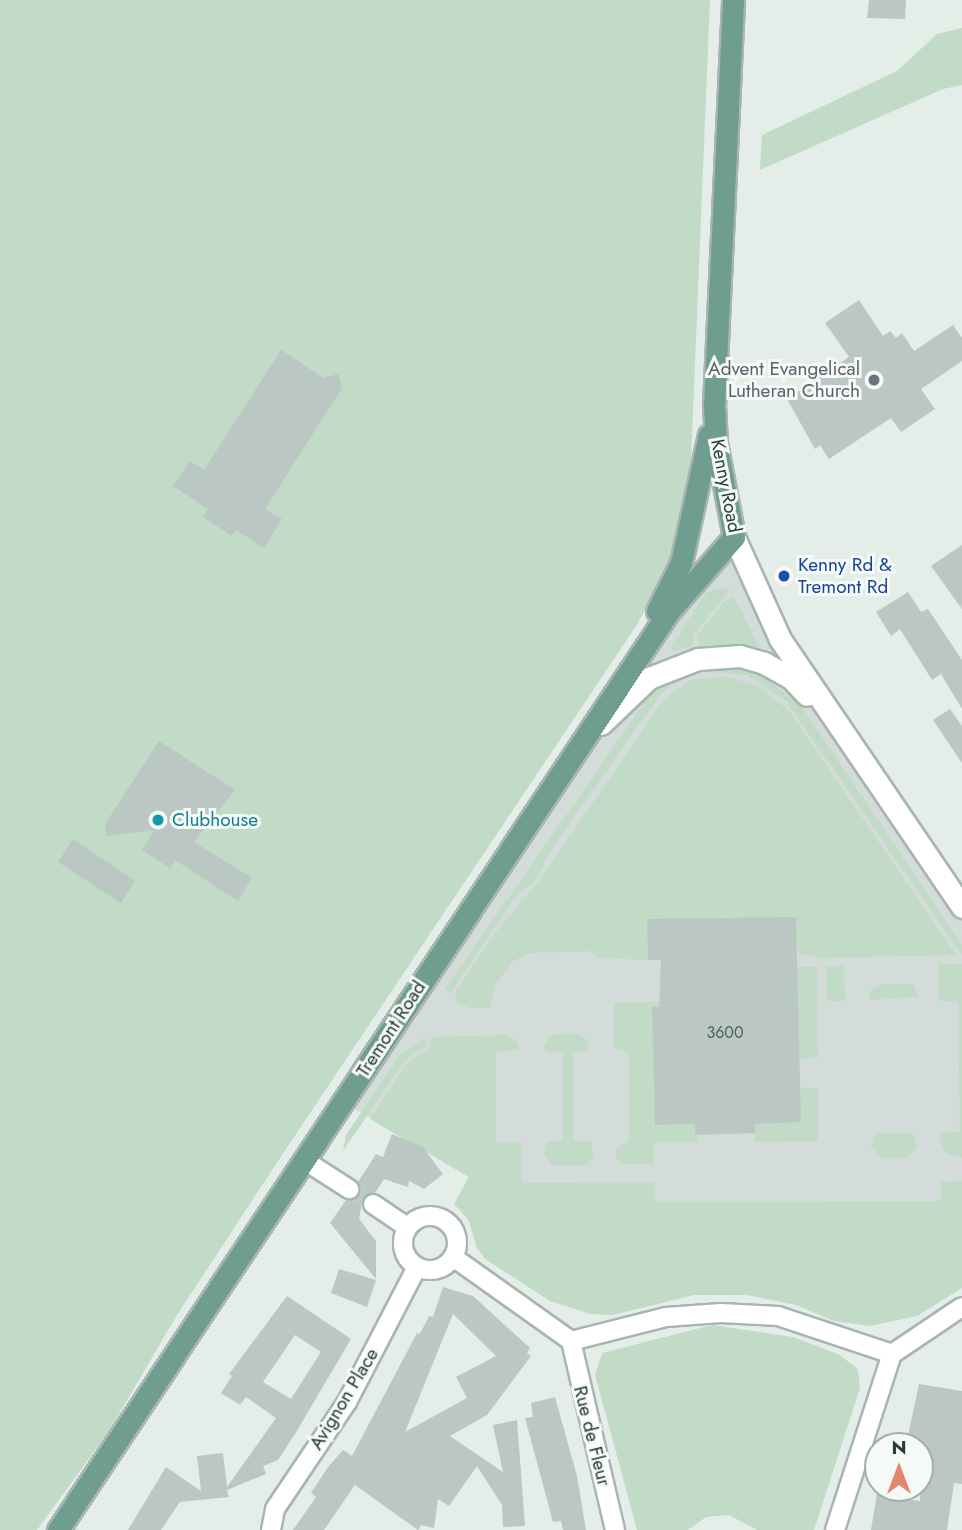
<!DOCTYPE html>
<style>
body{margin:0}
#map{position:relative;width:962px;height:1530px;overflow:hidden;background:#e5ede9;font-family:Jost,sans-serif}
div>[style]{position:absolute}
.built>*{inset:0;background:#d3dcd8}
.green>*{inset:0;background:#c1dbc7}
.building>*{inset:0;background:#bbc7c2}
.minor-tunnel>*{height:18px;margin-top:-9px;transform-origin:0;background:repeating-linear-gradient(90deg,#bfcac5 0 18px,transparent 0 27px)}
.roads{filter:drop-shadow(2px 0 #a8b5b0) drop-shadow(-2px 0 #a8b5b0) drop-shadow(0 2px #a8b5b0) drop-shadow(0 -2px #a8b5b0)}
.minor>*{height:18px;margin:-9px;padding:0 9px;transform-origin:9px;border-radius:9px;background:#fff}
.minor>.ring{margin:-9px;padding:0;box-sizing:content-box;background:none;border:18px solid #fff;border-radius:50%}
.secondary>*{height:21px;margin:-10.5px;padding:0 10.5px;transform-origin:10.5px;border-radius:10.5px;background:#fff}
.primary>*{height:21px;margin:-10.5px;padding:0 10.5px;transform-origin:10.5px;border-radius:10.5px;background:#6f9d90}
.dots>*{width:19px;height:19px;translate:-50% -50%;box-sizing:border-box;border:4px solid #f5f9f7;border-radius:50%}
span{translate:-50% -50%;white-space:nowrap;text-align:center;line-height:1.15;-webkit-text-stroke:6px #f5f9f7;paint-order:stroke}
.number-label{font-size:16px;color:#4b6059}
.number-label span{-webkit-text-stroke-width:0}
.worship-label{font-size:19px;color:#5b616d}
.right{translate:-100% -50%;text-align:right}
.street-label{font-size:19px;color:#263d36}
.transit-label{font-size:19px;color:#164399}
.left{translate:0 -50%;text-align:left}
.culture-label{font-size:19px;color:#0d838f}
.north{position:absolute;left:864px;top:1432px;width:70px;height:70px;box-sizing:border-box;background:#f5f9f7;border:2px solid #a2aeaa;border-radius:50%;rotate:0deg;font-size:19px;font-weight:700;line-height:28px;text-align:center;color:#263d36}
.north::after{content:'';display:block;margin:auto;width:24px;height:32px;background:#e3866d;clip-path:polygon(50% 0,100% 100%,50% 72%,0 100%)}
</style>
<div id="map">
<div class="built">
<div style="clip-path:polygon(734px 537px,788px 635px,962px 895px,962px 1194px,869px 1251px,654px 1210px,654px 1192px,492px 1191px,343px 1102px,470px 910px)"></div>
</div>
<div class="green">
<div style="clip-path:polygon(0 0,710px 0,690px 484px,672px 559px,638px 623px,280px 1158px,177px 1315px,109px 1431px,37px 1530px,0 1530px)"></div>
<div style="clip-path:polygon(962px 28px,962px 85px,943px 89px,760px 170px,762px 135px,897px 71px,937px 34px)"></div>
<div style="clip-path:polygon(725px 587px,729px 591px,693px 635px,693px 646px,673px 651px,671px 646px,707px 592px)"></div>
<div style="clip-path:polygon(734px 596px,759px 647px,700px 646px,697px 636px,724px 602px)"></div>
<div style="clip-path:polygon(703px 666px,756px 671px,801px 706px,962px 945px,962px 955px,786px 701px,748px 675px,704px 672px)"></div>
<div style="clip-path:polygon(697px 667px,698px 673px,672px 684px,660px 695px,551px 850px,537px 878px,514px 899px,451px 992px,444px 990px,645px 702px,672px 676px)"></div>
<div style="clip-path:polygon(727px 677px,758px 686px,789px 711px,956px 955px,819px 958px,647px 919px,648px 960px,600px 958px,590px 951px,528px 953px,512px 962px,495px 985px,490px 1008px,469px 1008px,457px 1002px,455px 993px,496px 932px,541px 879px,663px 700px,692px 679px)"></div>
<div style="clip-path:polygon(938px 964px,962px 964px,962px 1157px,947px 1154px,940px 1142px,941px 1133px,960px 1132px,958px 1001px,939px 1001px)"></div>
<div style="clip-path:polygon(826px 966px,844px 966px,845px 1001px,827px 1001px)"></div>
<div style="clip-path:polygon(796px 967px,817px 967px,818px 1058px,799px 1059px)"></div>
<div style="clip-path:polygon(883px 984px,913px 984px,919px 997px,869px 1000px,871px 989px)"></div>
<div style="clip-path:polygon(660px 1002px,660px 1007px,652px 1007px,655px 1125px,695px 1124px,699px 1142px,654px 1142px,654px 1164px,622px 1164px,616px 1158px,616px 1149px,629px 1141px,629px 1052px,614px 1048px,614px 1003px)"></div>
<div style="clip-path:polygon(559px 1034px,580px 1034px,590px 1044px,588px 1052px,573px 1053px,573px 1141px,591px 1141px,593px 1158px,586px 1165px,552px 1165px,544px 1153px,547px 1142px,563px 1141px,563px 1053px,546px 1052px,544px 1046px,550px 1036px)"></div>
<div style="clip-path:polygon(506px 1035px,516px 1040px,520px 1049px,496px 1053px,496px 1142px,521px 1142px,522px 1183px,654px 1182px,655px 1202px,941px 1201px,941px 1182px,962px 1181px,962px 1288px,917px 1316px,870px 1326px,834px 1321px,796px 1305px,747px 1295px,694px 1295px,613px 1315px,590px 1314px,550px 1301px,485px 1259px,477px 1248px,468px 1219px,454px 1204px,469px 1177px,370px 1119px,408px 1062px,431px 1049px,431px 1037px)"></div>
<div style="clip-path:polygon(424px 1039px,427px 1045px,406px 1059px,343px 1151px,346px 1135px,400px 1054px)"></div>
<div style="clip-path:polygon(800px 1088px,818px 1088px,818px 1141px,755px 1142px,755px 1124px,800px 1122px)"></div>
<div style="clip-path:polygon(875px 1133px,912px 1133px,917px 1147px,906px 1158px,880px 1158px,871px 1146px)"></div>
<div style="clip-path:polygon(712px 1325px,793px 1337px,838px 1354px,858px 1369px,860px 1388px,814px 1530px,757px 1530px,729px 1515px,706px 1517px,688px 1530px,637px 1530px,595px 1375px,602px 1353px)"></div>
</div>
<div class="building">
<div style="clip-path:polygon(869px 0,906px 0,905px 19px,867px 18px)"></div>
<div style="clip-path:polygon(859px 300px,883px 336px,890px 331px,896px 338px,902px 333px,914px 351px,953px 325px,962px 338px,962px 361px,921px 389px,935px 409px,901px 432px,891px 418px,829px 459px,820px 445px,815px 449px,787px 399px,849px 357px,825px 323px)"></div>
<div style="clip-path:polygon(281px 350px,324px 378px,338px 374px,342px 388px,265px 509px,282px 519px,264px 548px,236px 530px,232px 536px,203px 517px,208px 509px,173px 486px,190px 461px,204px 470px)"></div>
<div style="clip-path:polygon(962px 545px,962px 609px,931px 566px)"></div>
<div style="clip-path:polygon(908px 592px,921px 612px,928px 609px,962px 660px,962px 709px,941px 674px,932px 680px,900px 629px,891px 636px,876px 612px)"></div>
<div style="clip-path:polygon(950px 709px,962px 726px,962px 763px,933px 720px)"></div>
<div style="clip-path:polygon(159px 741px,235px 790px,194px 842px,252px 878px,238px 901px,175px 860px,170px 868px,142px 850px,155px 830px,107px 836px,105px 824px)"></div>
<div style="clip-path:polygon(73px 839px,135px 881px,121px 903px,58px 862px)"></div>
<div style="clip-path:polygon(796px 917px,801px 1122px,755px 1124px,755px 1133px,695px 1135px,695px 1124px,655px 1125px,652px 1007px,659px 1007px,661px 960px,648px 960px,647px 919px)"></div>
<div style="clip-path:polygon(392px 1134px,422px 1146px,443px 1174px,424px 1189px,409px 1181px,408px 1187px,384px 1179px,375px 1193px,363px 1198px,359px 1219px,376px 1241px,376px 1279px,330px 1223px,346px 1200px,358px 1196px,358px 1182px,376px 1154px,383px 1157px)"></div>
<div style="clip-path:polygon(339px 1269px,376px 1280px,367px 1307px,331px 1293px)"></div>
<div style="clip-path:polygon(evenodd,443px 1287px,473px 1296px,530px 1348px,527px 1353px,531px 1356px,487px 1415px,450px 1436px,503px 1472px,493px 1425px,517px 1420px,525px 1526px,503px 1527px,502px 1505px,477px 1466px,449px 1506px,438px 1499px,434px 1528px,421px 1525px,418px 1530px,355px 1485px,324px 1530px,293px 1530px,316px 1497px,311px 1493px,328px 1467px,343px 1450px,352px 1456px,417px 1333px,420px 1334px,429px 1316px,433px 1317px,443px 1287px,453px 1314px,496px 1356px,456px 1377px,467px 1398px,405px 1432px,453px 1314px)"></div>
<div style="clip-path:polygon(evenodd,287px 1296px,351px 1339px,295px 1434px,278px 1460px,263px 1466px,266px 1474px,227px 1490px,229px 1497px,180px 1502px,161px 1530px,128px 1530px,166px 1467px,201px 1491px,197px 1456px,223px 1453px,227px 1487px,276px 1418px,246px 1397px,240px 1405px,221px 1393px,232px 1376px,229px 1374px,287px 1296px,295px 1335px,321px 1352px,291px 1399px,263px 1382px,295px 1335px)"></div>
<div style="clip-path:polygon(919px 1384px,962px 1391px,962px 1484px,954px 1483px,947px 1530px,871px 1530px,877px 1494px,920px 1501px,920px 1446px,909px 1446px,907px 1440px)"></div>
<div style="clip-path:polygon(555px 1397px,577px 1476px,586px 1530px,563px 1530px,561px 1521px,553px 1522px,525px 1418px,533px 1417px,531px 1403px)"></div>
</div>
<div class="minor-tunnel">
<div style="left:349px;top:1189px;width:28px;rotate:32deg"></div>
</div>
<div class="roads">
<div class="minor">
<div style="left:304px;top:1160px;width:54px;rotate:32.8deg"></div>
<div style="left:373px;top:1204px;width:41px;rotate:34.1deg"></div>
<div class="ring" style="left:403px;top:1216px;width:36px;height:36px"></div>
<div style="left:453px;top:1257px;width:145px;rotate:35.4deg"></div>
<div style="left:571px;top:1341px;width:98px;rotate:-14.2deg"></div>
<div style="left:666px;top:1317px;width:55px;rotate:-4.2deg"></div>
<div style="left:721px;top:1313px;width:57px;rotate:3deg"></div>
<div style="left:778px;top:1316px;width:120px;rotate:18.4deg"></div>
<div style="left:892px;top:1354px;width:84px;rotate:-33.9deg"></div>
<div style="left:571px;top:1341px;width:194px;rotate:76.9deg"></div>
<div style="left:271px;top:1530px;width:21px;rotate:-79deg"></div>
<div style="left:275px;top:1509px;width:129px;rotate:-56.1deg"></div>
<div style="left:347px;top:1402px;width:152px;rotate:-62.6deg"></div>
<div style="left:835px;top:1530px;width:185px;rotate:-72.1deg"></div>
</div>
<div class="secondary">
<div style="left:734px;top:537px;width:112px;rotate:65.7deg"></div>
<div style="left:780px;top:639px;width:324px;rotate:55.8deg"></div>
<div style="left:601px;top:724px;width:66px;rotate:-43.8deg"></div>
<div style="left:649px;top:678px;width:53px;rotate:-21.2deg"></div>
<div style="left:698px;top:659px;width:42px;rotate:-4.1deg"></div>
<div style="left:740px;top:656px;width:25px;rotate:16deg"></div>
<div style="left:764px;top:663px;width:31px;rotate:29deg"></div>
<div style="left:791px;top:678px;width:23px;rotate:47deg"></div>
</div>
<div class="primary">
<div style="left:657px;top:611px;width:54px;rotate:-63.4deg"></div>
<div style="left:681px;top:563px;width:131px;rotate:-77.7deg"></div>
<div style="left:58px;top:1530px;width:1105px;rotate:-56.37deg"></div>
<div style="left:670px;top:610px;width:97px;rotate:-48.8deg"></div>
<div style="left:734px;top:537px;width:96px;rotate:-100.8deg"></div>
<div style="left:716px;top:443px;width:38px;rotate:-93deg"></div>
<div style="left:714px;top:405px;width:405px;rotate:-87.3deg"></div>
</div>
</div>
<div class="dots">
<div style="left:874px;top:380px;background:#6b7280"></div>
<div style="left:784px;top:576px;background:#1a4fb4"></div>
<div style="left:158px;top:820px;background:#0f9aa8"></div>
</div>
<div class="number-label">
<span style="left:725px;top:1033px">3600</span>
</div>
<div class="worship-label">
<span class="right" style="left:860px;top:380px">Advent Evangelical<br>Lutheran Church</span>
</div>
<div class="street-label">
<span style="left:726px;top:486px;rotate:79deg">Kenny Road</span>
<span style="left:391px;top:1029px;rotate:-57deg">Tremont Road</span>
<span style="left:344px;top:1399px;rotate:-59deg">Avignon Place</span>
<span style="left:592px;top:1436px;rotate:76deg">Rue de Fleur</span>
</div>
<div class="transit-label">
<span class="left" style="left:798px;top:576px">Kenny Rd &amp;<br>Tremont Rd</span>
</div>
<div class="culture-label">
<span class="left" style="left:172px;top:820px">Clubhouse</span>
</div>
<div class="north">N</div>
</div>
